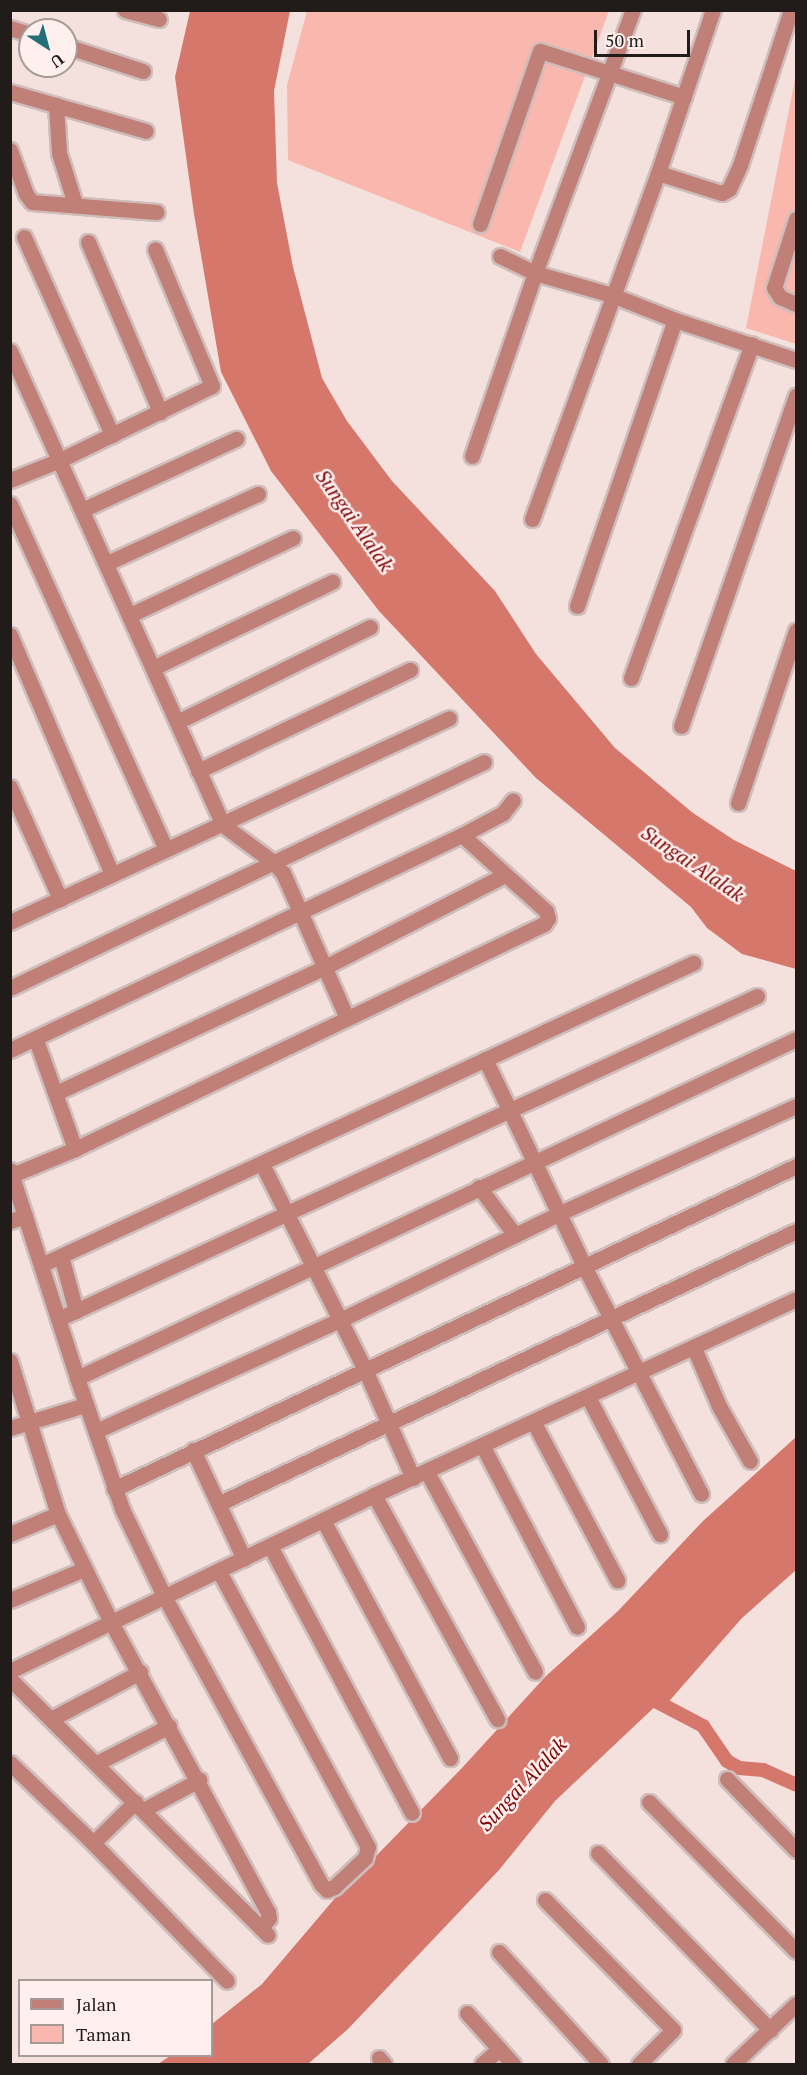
<!DOCTYPE html>
<style>
body{margin:0}
#map{position:relative;width:807px;height:2075px;overflow:hidden;background:#f4e1de;font-family:"PT Serif",serif}
div>[style]{position:absolute}
.green>*{inset:0;background:#f9b7ad}
.water>*{inset:0;background:#d6776c}
.canal>*{height:14px;margin:-7px;padding:0 7px;transform-origin:7px;border-radius:7px;background:#d6776c}
.roads{filter:drop-shadow(2px 0 #cebdbb) drop-shadow(-2px 0 #cebdbb) drop-shadow(0 2px #cebdbb) drop-shadow(0 -2px #cebdbb)}
.minor>*{height:15px;margin:-7.5px;padding:0 7.5px;transform-origin:7.5px;border-radius:7.5px;background:#c08077}
span{translate:-50% -50%;white-space:nowrap;text-align:center;line-height:1.15;-webkit-text-stroke:5px #ffefed;paint-order:stroke}
.water-label{font-size:20px;color:#7e0406;font-style:italic}
.frame{position:absolute;inset:0;border:12px solid #211b1a;pointer-events:none}
.legend{position:absolute;left:18px;top:1979px;width:195px;height:78px;box-sizing:border-box;background:#ffefed;border:2px solid #a69a99;margin:0;padding:8px 10px;list-style:none;font-size:18px;color:#211b1a}
.legend li{display:flex;align-items:center;gap:12px;height:30px}
.legend b{width:30px;border:2px solid #a69a99}
.north{position:absolute;left:18px;top:18px;width:60px;height:60px;box-sizing:border-box;background:#ffefed;border:2px solid #a69a99;border-radius:50%;rotate:144deg;font-size:16px;font-weight:700;line-height:24px;text-align:center;color:#211b1a}
.north::after{content:'';display:block;margin:auto;width:21px;height:27px;background:#256e78;clip-path:polygon(50% 0,100% 100%,50% 72%,0 100%)}
.scale{position:absolute;left:594px;top:30px;width:96px;height:27px;box-sizing:border-box;border:3px solid #211b1a;border-top:0;padding-left:8px;font-size:18px;line-height:21px;white-space:nowrap;color:#211b1a;-webkit-text-stroke:4px #ffefed;paint-order:stroke}
</style>
<div id="map">
<div class="green">
<div style="clip-path:polygon(307px 11px,609px 11px,520px 252px,288px 160px,287px 85px)"></div>
<div style="clip-path:polygon(796px 74px,796px 344px,746px 328px)"></div>
</div>
<div class="water">
<div style="clip-path:polygon(190px 11px,290px 11px,274px 91px,277px 183px,293px 267px,322px 378px,347px 421px,392px 481px,495px 591px,536px 654px,615px 748px,693px 813px,734px 840px,796px 871px,796px 969px,742px 954px,707px 928px,691px 907px,536px 778px,379px 611px,271px 471px,221px 372px,194px 214px,175px 77px)"></div>
<div style="clip-path:polygon(796px 1437px,796px 1570px,742px 1618px,664px 1707px,663px 1699px,555px 1801px,499px 1870px,348px 2029px,308px 2064px,158px 2064px,170px 2056px,212px 2056px,212px 2024px,262px 1984px,336px 1897px,461px 1769px,546px 1676px,618px 1611px,703px 1521px)"></div>
</div>
<div class="canal">
<div style="left:644px;top:1695px;width:67px;rotate:27.7deg"></div>
<div style="left:703px;top:1726px;width:42px;rotate:55.6deg"></div>
<div style="left:727px;top:1761px;width:14px;rotate:30deg"></div>
<div style="left:739px;top:1768px;width:24px;rotate:5deg"></div>
<div style="left:763px;top:1770px;width:36px;rotate:24deg"></div>
</div>
<div class="roads">
<div class="minor">
<div style="left:125px;top:10px;width:35px;rotate:15deg"></div>
<div style="left:10px;top:28px;width:21px;rotate:17deg"></div>
<div style="left:66px;top:46px;width:81px;rotate:18deg"></div>
<div style="left:10px;top:92px;width:141px;rotate:16deg"></div>
<div style="left:56px;top:105px;width:48px;rotate:86.4deg"></div>
<div style="left:59px;top:153px;width:53px;rotate:72.6deg"></div>
<div style="left:10px;top:150px;width:47px;rotate:70deg"></div>
<div style="left:26px;top:194px;width:10px;rotate:53deg"></div>
<div style="left:32px;top:202px;width:125px;rotate:4.6deg"></div>
<div style="left:658px;top:173px;width:67px;rotate:17.4deg"></div>
<div style="left:722px;top:193px;width:8px;rotate:-30deg"></div>
<div style="left:729px;top:189px;width:26px;rotate:-65deg"></div>
<div style="left:740px;top:165px;width:163px;rotate:-71.8deg"></div>
<div style="left:796px;top:219px;width:72px;rotate:107.7deg"></div>
<div style="left:774px;top:288px;width:11px;rotate:56deg"></div>
<div style="left:780px;top:297px;width:17px;rotate:24deg"></div>
<div style="left:480px;top:224px;width:183px;rotate:-70.9deg"></div>
<div style="left:540px;top:51px;width:151px;rotate:17.7deg"></div>
<div style="left:24px;top:237px;width:217px;rotate:66deg"></div>
<div style="left:88px;top:242px;width:185px;rotate:67deg"></div>
<div style="left:500px;top:256px;width:39px;rotate:26deg"></div>
<div style="left:535px;top:273px;width:80px;rotate:15.9deg"></div>
<div style="left:612px;top:295px;width:68px;rotate:21.6deg"></div>
<div style="left:675px;top:320px;width:127px;rotate:18.3deg"></div>
<div style="left:10px;top:351px;width:520px;rotate:65.8deg"></div>
<div style="left:223px;top:825px;width:62px;rotate:36.5deg"></div>
<div style="left:273px;top:862px;width:15px;rotate:48deg"></div>
<div style="left:283px;top:873px;width:158px;rotate:66.2deg"></div>
<div style="left:472px;top:456px;width:194px;rotate:-71deg"></div>
<div style="left:535px;top:273px;width:281px;rotate:-69.6deg"></div>
<div style="left:10px;top:480px;width:54px;rotate:-21.8deg"></div>
<div style="left:60px;top:460px;width:169px;rotate:-26deg"></div>
<div style="left:212px;top:386px;width:148px;rotate:-112.6deg"></div>
<div style="left:10px;top:504px;width:379px;rotate:65.7deg"></div>
<div style="left:82px;top:510px;width:170px;rotate:-24.8deg"></div>
<div style="left:532px;top:519px;width:368px;rotate:-70deg"></div>
<div style="left:658px;top:173px;width:172px;rotate:-71.4deg"></div>
<div style="left:107px;top:563px;width:166px;rotate:-24.6deg"></div>
<div style="left:577px;top:606px;width:302px;rotate:-71.1deg"></div>
<div style="left:130px;top:615px;width:180px;rotate:-25.3deg"></div>
<div style="left:10px;top:635px;width:260px;rotate:66.9deg"></div>
<div style="left:153px;top:668px;width:199px;rotate:-25.7deg"></div>
<div style="left:631px;top:678px;width:355px;rotate:-70.1deg"></div>
<div style="left:177px;top:722px;width:215px;rotate:-26.2deg"></div>
<div style="left:681px;top:726px;width:350px;rotate:-70.8deg"></div>
<div style="left:198px;top:771px;width:235px;rotate:-25.5deg"></div>
<div style="left:10px;top:787px;width:123px;rotate:65.9deg"></div>
<div style="left:738px;top:803px;width:182px;rotate:-71.4deg"></div>
<div style="left:10px;top:922px;width:484px;rotate:-24.9deg"></div>
<div style="left:10px;top:988px;width:525px;rotate:-25.49deg"></div>
<div style="left:36px;top:1040px;width:116px;rotate:70.3deg"></div>
<div style="left:10px;top:1050px;width:501px;rotate:-25.44deg"></div>
<div style="left:462px;top:835px;width:47px;rotate:-28.2deg"></div>
<div style="left:503px;top:813px;width:16px;rotate:-52deg"></div>
<div style="left:485px;top:1059px;width:229px;rotate:64.4deg"></div>
<div style="left:584px;top:1266px;width:256px;rotate:62.8deg"></div>
<div style="left:56px;top:1093px;width:297px;rotate:-25.1deg"></div>
<div style="left:325px;top:967px;width:202px;rotate:-27.1deg"></div>
<div style="left:262px;top:1164px;width:233px;rotate:63.4deg"></div>
<div style="left:366px;top:1372px;width:116px;rotate:66.1deg"></div>
<div style="left:10px;top:1170px;width:219px;rotate:72.1deg"></div>
<div style="left:77px;top:1378px;width:139px;rotate:71deg"></div>
<div style="left:122px;top:1509px;width:97px;rotate:64.2deg"></div>
<div style="left:164px;top:1596px;width:328px;rotate:61.4deg"></div>
<div style="left:321px;top:1884px;width:8px;rotate:45deg"></div>
<div style="left:327px;top:1890px;width:8px;rotate:-23deg"></div>
<div style="left:334px;top:1887px;width:42px;rotate:-43.1deg"></div>
<div style="left:365px;top:1858px;width:11px;rotate:-75deg"></div>
<div style="left:368px;top:1847px;width:314px;rotate:-118.4deg"></div>
<div style="left:12px;top:1175px;width:68px;rotate:-22.4deg"></div>
<div style="left:75px;top:1149px;width:520px;rotate:-25.63deg"></div>
<div style="left:544px;top:924px;width:7px;rotate:-56deg"></div>
<div style="left:548px;top:918px;width:7px;rotate:-106deg"></div>
<div style="left:546px;top:911px;width:113px;rotate:-137.9deg"></div>
<div style="left:479px;top:1187px;width:60px;rotate:53.1deg"></div>
<div style="left:10px;top:1221px;width:16px;rotate:-18deg"></div>
<div style="left:61px;top:1256px;width:57px;rotate:74.7deg"></div>
<div style="left:41px;top:1265px;width:719px;rotate:-24.85deg"></div>
<div style="left:58px;top:1319px;width:770px;rotate:-24.8deg"></div>
<div style="left:694px;top:1348px;width:63px;rotate:66.7deg"></div>
<div style="left:719px;top:1406px;width:63px;rotate:60.6deg"></div>
<div style="left:10px;top:1361px;width:160px;rotate:72.6deg"></div>
<div style="left:58px;top:1514px;width:120px;rotate:63.9deg"></div>
<div style="left:111px;top:1622px;width:330px;rotate:61.6deg"></div>
<div style="left:268px;top:1912px;width:6px;rotate:81deg"></div>
<div style="left:269px;top:1918px;width:13px;rotate:129deg"></div>
<div style="left:77px;top:1378px;width:795px;rotate:-25.24deg"></div>
<div style="left:588px;top:1397px;width:155px;rotate:62.3deg"></div>
<div style="left:534px;top:1423px;width:178px;rotate:62.1deg"></div>
<div style="left:10px;top:1428px;width:78px;rotate:-17deg"></div>
<div style="left:96px;top:1431px;width:268px;rotate:-24.5deg"></div>
<div style="left:340px;top:1320px;width:245px;rotate:-25.9deg"></div>
<div style="left:560px;top:1213px;width:259px;rotate:-24.4deg"></div>
<div style="left:482px;top:1445px;width:205px;rotate:62.4deg"></div>
<div style="left:193px;top:1450px;width:120px;rotate:64.9deg"></div>
<div style="left:427px;top:1472px;width:227px;rotate:61.6deg"></div>
<div style="left:114px;top:1489px;width:755px;rotate:-25.34deg"></div>
<div style="left:374px;top:1495px;width:256px;rotate:61.2deg"></div>
<div style="left:220px;top:1503px;width:637px;rotate:-25.28deg"></div>
<div style="left:323px;top:1520px;width:270px;rotate:61.9deg"></div>
<div style="left:10px;top:1534px;width:52px;rotate:-22.6deg"></div>
<div style="left:270px;top:1546px;width:302px;rotate:62deg"></div>
<div style="left:10px;top:1600px;width:80px;rotate:-22.7deg"></div>
<div style="left:10px;top:1671px;width:404px;rotate:-25.8deg"></div>
<div style="left:374px;top:1495px;width:465px;rotate:-24.9deg"></div>
<div style="left:10px;top:1679px;width:363px;rotate:44.8deg"></div>
<div style="left:51px;top:1719px;width:101px;rotate:-27.8deg"></div>
<div style="left:10px;top:1763px;width:115px;rotate:43.9deg"></div>
<div style="left:93px;top:1843px;width:192px;rotate:45.8deg"></div>
<div style="left:97px;top:1763px;width:81px;rotate:-27.2deg"></div>
<div style="left:727px;top:1779px;width:99px;rotate:45.8deg"></div>
<div style="left:649px;top:1802px;width:209px;rotate:45.4deg"></div>
<div style="left:143px;top:1810px;width:64px;rotate:-28.2deg"></div>
<div style="left:93px;top:1843px;width:59px;rotate:-44.3deg"></div>
<div style="left:598px;top:1853px;width:247px;rotate:45.8deg"></div>
<div style="left:545px;top:1900px;width:182px;rotate:45.4deg"></div>
<div style="left:673px;top:2030px;width:48px;rotate:135deg"></div>
<div style="left:499px;top:1952px;width:151px;rotate:47.7deg"></div>
<div style="left:467px;top:2013px;width:69px;rotate:48deg"></div>
<div style="left:379px;top:2058px;width:8px;rotate:50deg"></div>
<div style="left:482px;top:2064px;width:23px;rotate:-41deg"></div>
<div style="left:733px;top:2064px;width:87px;rotate:-43.6deg"></div>
</div>
</div>
<div class="water-label">
<span style="left:355px;top:520px;rotate:55deg">Sungai Alalak</span>
<span style="left:693px;top:863px;rotate:34deg">Sungai Alalak</span>
<span style="left:522px;top:1784px;rotate:-47deg">Sungai Alalak</span>
</div>
<div class="frame"></div>
<ul class="legend">
<li><b style="height:8px;background:#c08077"></b>Jalan</li>
<li><b style="height:16px;background:#f9b7ad"></b>Taman</li>
</ul>
<div class="north">U</div>
<div class="scale">50 m</div>
</div>
